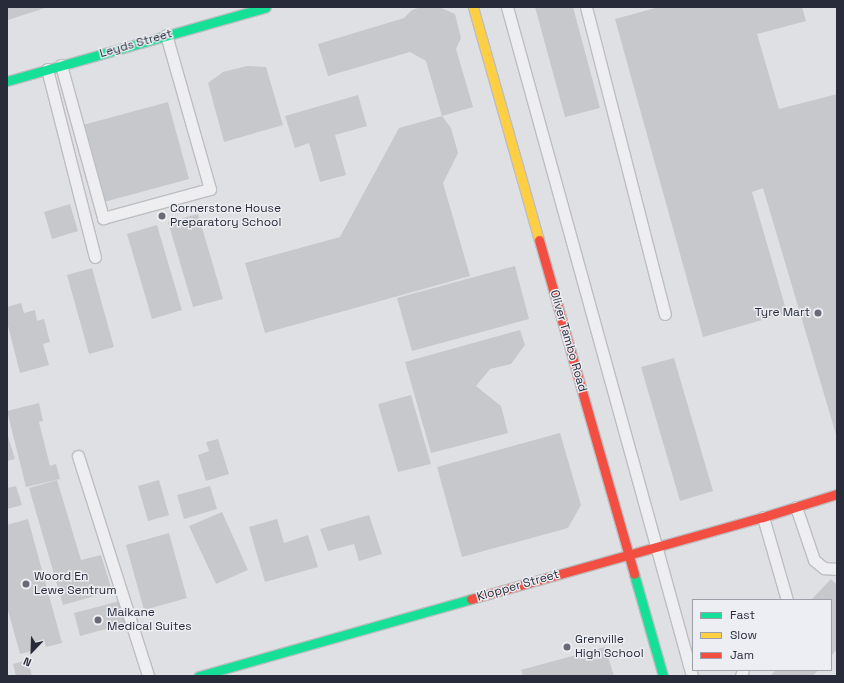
<!DOCTYPE html>
<style>
body{margin:0}
#map{position:relative;width:844px;height:683px;overflow:hidden;background:#dfe0e3;font-family:"Space Grotesk",sans-serif}
div>[style]{position:absolute}
.building>*{inset:0;background:#c7c8cb}
.roads{filter:drop-shadow(1px 0 #bdbec1) drop-shadow(-1px 0 #bdbec1) drop-shadow(0 1px #bdbec1) drop-shadow(0 -1px #bdbec1)}
.lane>*{height:11px;margin:-5.5px;padding:0 5.5px;transform-origin:5.5px;border-radius:5.5px;background:#eeeef0}
.fast>*{height:9px;margin:-4.5px;padding:0 4.5px;transform-origin:4.5px;border-radius:4.5px;background:#16e098}
.slow>*{height:9px;margin:-4.5px;padding:0 4.5px;transform-origin:4.5px;border-radius:4.5px;background:#ffcf43}
.jam>*{height:9px;margin:-4.5px;padding:0 4.5px;transform-origin:4.5px;border-radius:4.5px;background:#f24e42}
.dots>*{width:11px;height:11px;translate:-50% -50%;box-sizing:border-box;border:2px solid #eceef3;border-radius:50%}
span{translate:-50% -50%;white-space:nowrap;text-align:center;line-height:1.15;-webkit-text-stroke:3px #eceef3;paint-order:stroke}
.street-label{font-size:12px;color:#282c3a}
.poi-label{font-size:12px;color:#282c3a}
.left{translate:0 -50%;text-align:left}
.right{translate:-100% -50%;text-align:right}
.frame{position:absolute;inset:0;border:8px solid #282c3a;pointer-events:none}
.legend{position:absolute;left:692px;top:599px;width:140px;height:72px;box-sizing:border-box;background:#eceef3;border:1px solid #9ea0a9;margin:0;padding:5px 7px;list-style:none;font-size:12px;color:#282c3a}
.legend li{display:flex;align-items:center;gap:8px;height:20px}
.legend b{width:20px;border:1px solid #9ea0a9}
.north{position:absolute;left:12px;top:631px;width:40px;height:40px;-webkit-text-stroke:3px #eceef3;paint-order:stroke;rotate:203deg;font-size:11px;font-weight:700;line-height:16px;text-align:center;color:#282c3a}
.north::after{content:'';display:block;margin:auto;width:14px;height:18px;background:#282c3a;clip-path:polygon(50% 0,100% 100%,50% 72%,0 100%)}
</style>
<div id="map">
<div class="building">
<div style="clip-path:polygon(7px 7px,48px 7px,8px 20px)"></div>
<div style="clip-path:polygon(421px 7px,439px 7px,455px 14px,461px 38px,456px 49px,473px 107px,442px 116px,426px 61px,410px 52px,328px 76px,318px 44px,404px 18px,412px 10px)"></div>
<div style="clip-path:polygon(535px 7px,573px 7px,600px 108px,565px 117px)"></div>
<div style="clip-path:polygon(659px 7px,802px 7px,806px 21px,757px 34px,779px 109px,837px 94px,837px 438px,763px 188px,752px 192px,787px 313px,703px 337px,615px 19px)"></div>
<div style="clip-path:polygon(247px 66px,266px 67px,283px 125px,224px 142px,208px 83px,223px 72px)"></div>
<div style="clip-path:polygon(358px 95px,367px 126px,335px 135px,346px 175px,320px 182px,309px 143px,295px 148px,285px 116px)"></div>
<div style="clip-path:polygon(168px 102px,189px 179px,104px 202px,83px 125px)"></div>
<div style="clip-path:polygon(442px 116px,451px 128px,458px 153px,443px 183px,470px 276px,265px 333px,245px 263px,340px 237px,399px 128px)"></div>
<div style="clip-path:polygon(70px 204px,78px 231px,52px 239px,44px 212px)"></div>
<div style="clip-path:polygon(198px 214px,223px 299px,193px 307px,168px 222px)"></div>
<div style="clip-path:polygon(157px 225px,182px 310px,152px 319px,127px 234px)"></div>
<div style="clip-path:polygon(515px 266px,529px 319px,412px 351px,397px 298px)"></div>
<div style="clip-path:polygon(92px 268px,114px 347px,89px 354px,67px 275px)"></div>
<div style="clip-path:polygon(21px 303px,24px 313px,35px 310px,37px 321px,44px 319px,50px 342px,43px 344px,49px 365px,20px 373px,7px 322px,7px 307px)"></div>
<div style="clip-path:polygon(520px 330px,525px 345px,511px 364px,490px 369px,476px 386px,501px 406px,508px 433px,431px 453px,405px 362px)"></div>
<div style="clip-path:polygon(674px 358px,713px 491px,680px 501px,641px 367px)"></div>
<div style="clip-path:polygon(411px 395px,431px 464px,398px 472px,378px 404px)"></div>
<div style="clip-path:polygon(39px 403px,43px 421px,39px 422px,50px 466px,56px 464px,60px 479px,26px 487px,7px 411px)"></div>
<div style="clip-path:polygon(7px 433px,15px 459px,7px 461px)"></div>
<div style="clip-path:polygon(560px 433px,581px 505px,568px 528px,462px 557px,437px 467px)"></div>
<div style="clip-path:polygon(218px 439px,229px 474px,206px 481px,198px 455px,209px 451px,206px 442px)"></div>
<div style="clip-path:polygon(57px 480px,81px 560px,101px 555px,112px 591px,63px 605px,29px 488px)"></div>
<div style="clip-path:polygon(159px 480px,169px 515px,148px 521px,138px 486px)"></div>
<div style="clip-path:polygon(16px 486px,22px 505px,7px 509px,7px 488px)"></div>
<div style="clip-path:polygon(210px 486px,217px 509px,184px 519px,177px 495px)"></div>
<div style="clip-path:polygon(222px 512px,248px 570px,216px 584px,189px 526px)"></div>
<div style="clip-path:polygon(369px 515px,382px 554px,359px 561px,354px 544px,328px 551px,320px 529px)"></div>
<div style="clip-path:polygon(28px 519px,62px 643px,46px 647px,44px 639px,34px 642px,36px 650px,20px 654px,7px 607px,7px 525px)"></div>
<div style="clip-path:polygon(277px 519px,284px 543px,308px 535px,318px 567px,265px 582px,249px 527px)"></div>
<div style="clip-path:polygon(169px 533px,187px 598px,144px 610px,126px 545px)"></div>
<div style="clip-path:polygon(831px 579px,837px 585px,837px 649px,831px 656px,831px 600px,811px 600px)"></div>
<div style="clip-path:polygon(120px 601px,125px 624px,80px 636px,74px 613px)"></div>
<div style="clip-path:polygon(605px 647px,614px 676px,523px 676px,521px 670px)"></div>
<div style="clip-path:polygon(28px 660px,32px 676px,16px 676px,13px 664px)"></div>
<div style="clip-path:polygon(776px 670px,818px 670px,814px 675px,816px 676px,770px 676px)"></div>
</div>
<div class="roads">
<div class="lane">
<div style="left:507px;top:7px;width:694px;rotate:74.54deg"></div>
<div style="left:586px;top:7px;width:317px;rotate:75.6deg"></div>
<div style="left:61px;top:65px;width:159px;rotate:74.6deg"></div>
<div style="left:103px;top:218px;width:111px;rotate:-15.2deg"></div>
<div style="left:210px;top:189px;width:160px;rotate:-105.9deg"></div>
<div style="left:47px;top:69px;width:194px;rotate:75.7deg"></div>
<div style="left:78px;top:456px;width:231px;rotate:72.3deg"></div>
<div style="left:796px;top:507px;width:56px;rotate:71.2deg"></div>
<div style="left:814px;top:560px;width:13px;rotate:39deg"></div>
<div style="left:824px;top:568px;width:13px;rotate:4deg"></div>
<div style="left:763px;top:517px;width:86px;rotate:73.9deg"></div>
<div style="left:741px;top:676px;width:6px;rotate:-72deg"></div>
</div>
<div class="fast">
<div style="left:7px;top:81px;width:269px;rotate:-15.9deg"></div>
<div style="left:634px;top:574px;width:106px;rotate:74.1deg"></div>
<div style="left:199px;top:676px;width:283px;rotate:-15.8deg"></div>
</div>
<div class="slow">
<div style="left:473px;top:7px;width:242px;rotate:74.2deg"></div>
</div>
<div class="jam">
<div style="left:539px;top:240px;width:347px;rotate:74.1deg"></div>
<div style="left:471px;top:599px;width:303px;rotate:-15.7deg"></div>
<div style="left:763px;top:517px;width:77px;rotate:-17.3deg"></div>
</div>
</div>
<div class="dots">
<div style="left:162px;top:216px;background:#686b75"></div>
<div style="left:818px;top:313px;background:#686b75"></div>
<div style="left:26px;top:584px;background:#686b75"></div>
<div style="left:98px;top:620px;background:#686b75"></div>
<div style="left:567px;top:647px;background:#686b75"></div>
</div>
<div class="street-label">
<span style="left:136px;top:44px;rotate:-16deg">Leyds Street</span>
<span style="left:568px;top:341px;rotate:74deg">Oliver Tambo Road</span>
<span style="left:518px;top:586px;rotate:-16deg">Klopper Street</span>
</div>
<div class="poi-label">
<span class="left" style="left:170px;top:216px">Cornerstone House<br>Preparatory School</span>
<span class="right" style="left:810px;top:313px">Tyre Mart</span>
<span class="left" style="left:34px;top:584px">Woord En<br>Lewe Sentrum</span>
<span class="left" style="left:107px;top:620px">Maikane<br>Medical Suites</span>
<span class="left" style="left:575px;top:647px">Grenville<br>High School</span>
</div>
<div class="frame"></div>
<ul class="legend">
<li><b style="height:5px;background:#16e098"></b>Fast</li>
<li><b style="height:5px;background:#ffcf43"></b>Slow</li>
<li><b style="height:5px;background:#f24e42"></b>Jam</li>
</ul>
<div class="north">N</div>
</div>
